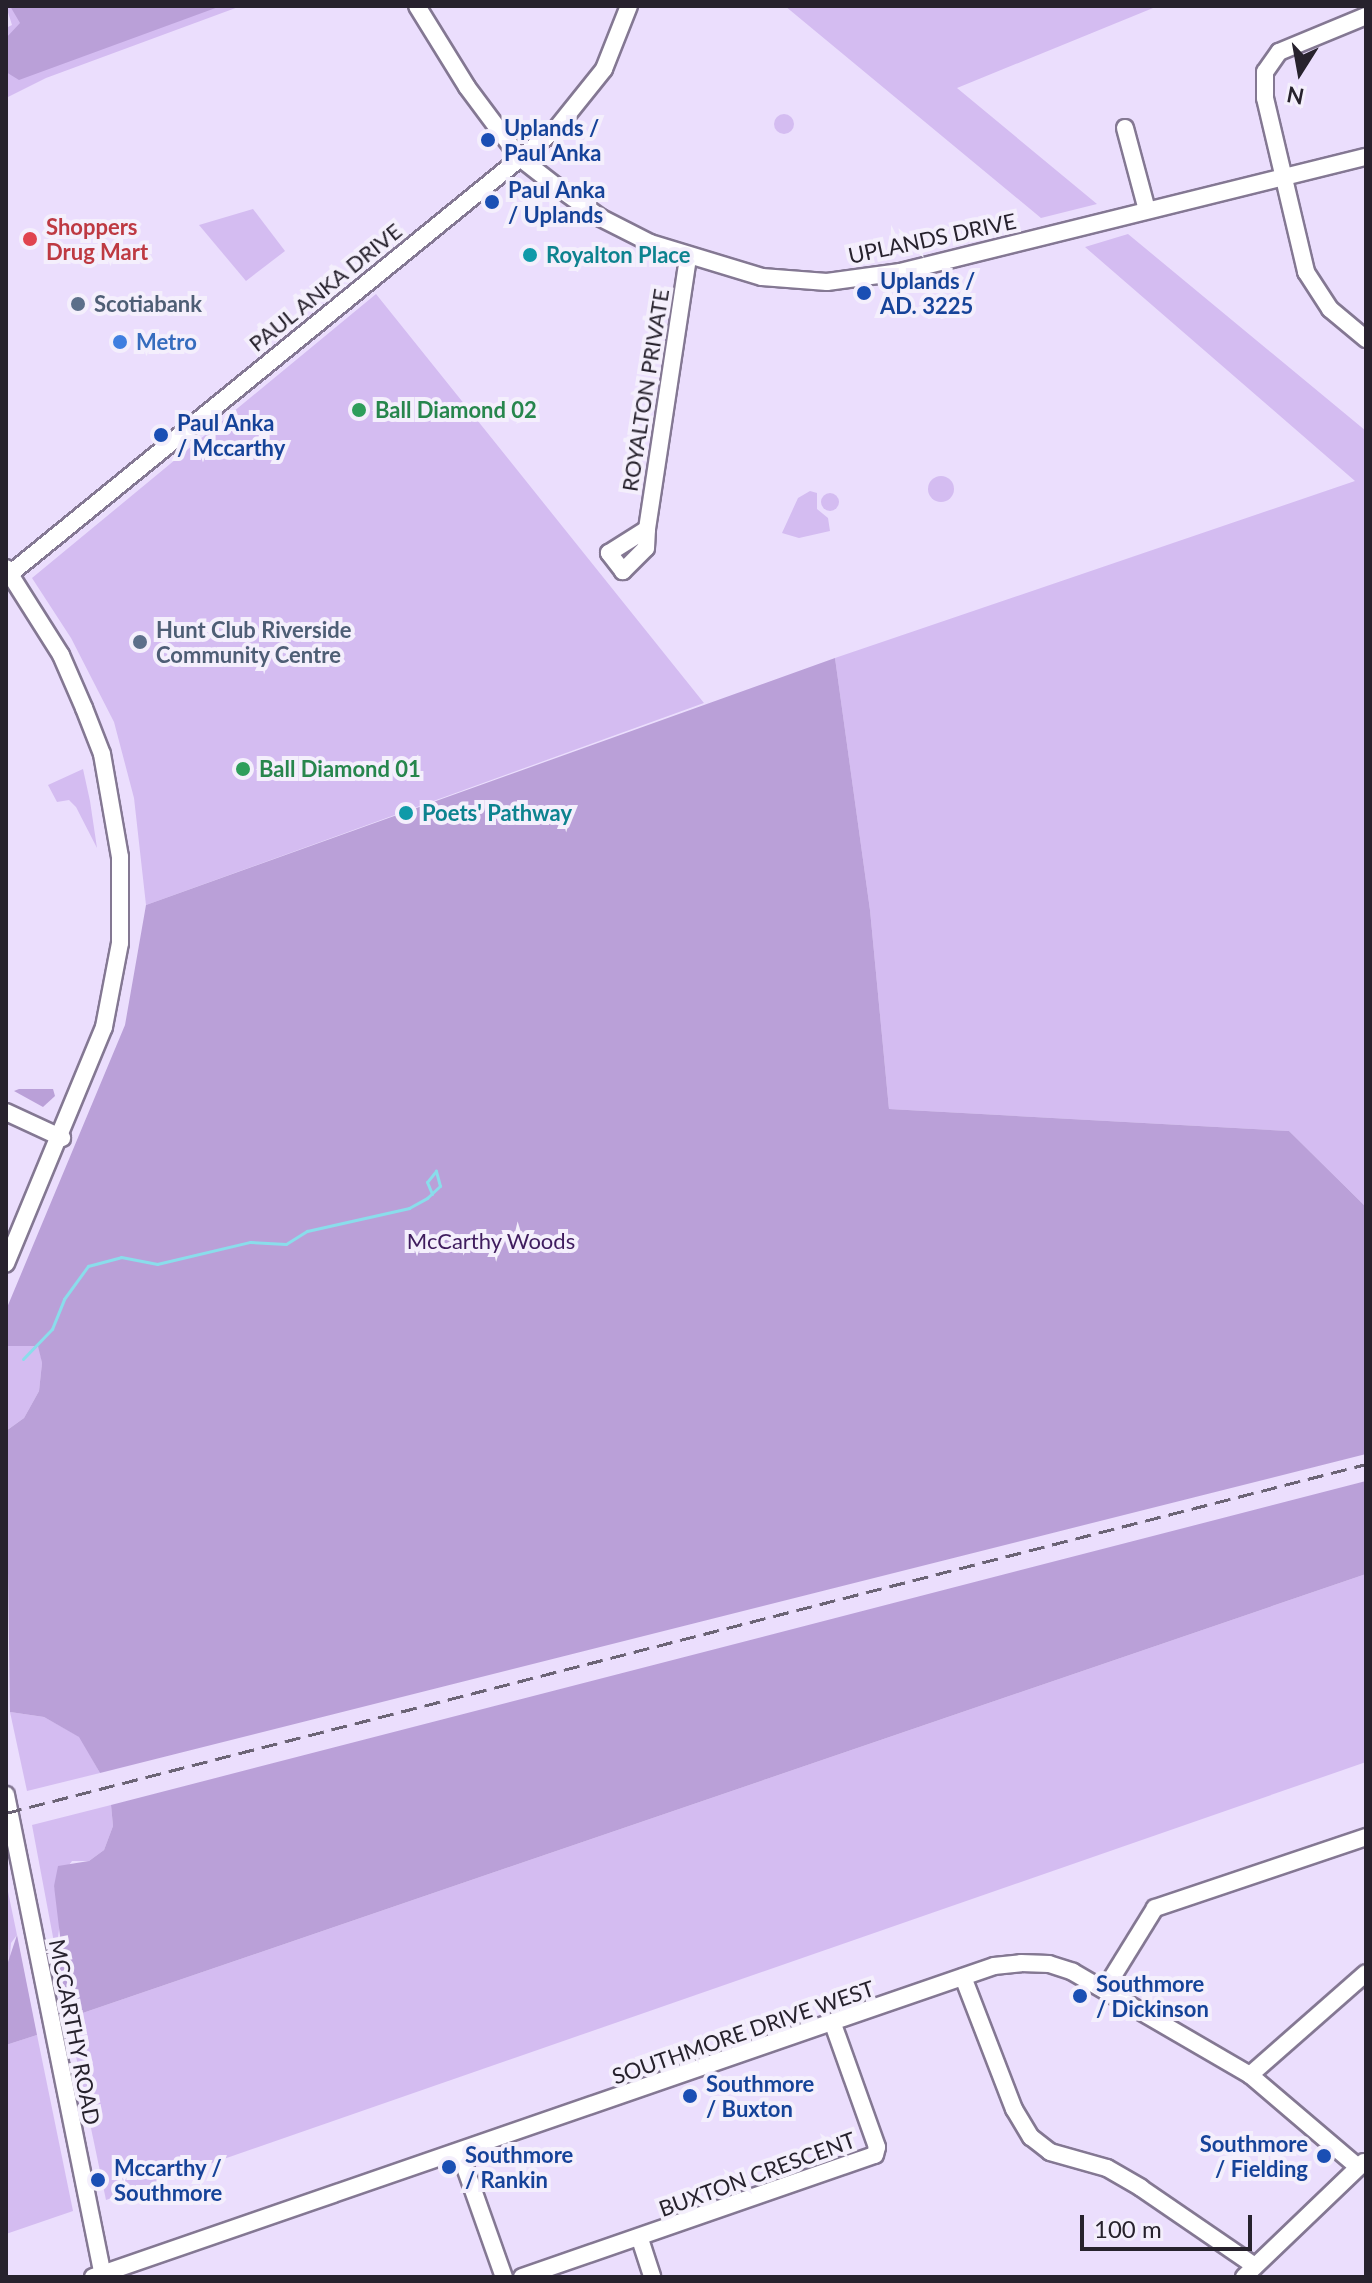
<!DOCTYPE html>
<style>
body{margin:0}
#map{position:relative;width:1372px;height:2283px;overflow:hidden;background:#ebdefd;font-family:Lato,sans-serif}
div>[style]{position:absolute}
.green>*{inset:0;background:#d4bcf1}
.round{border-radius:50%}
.forest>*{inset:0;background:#baa0d8}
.stream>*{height:3px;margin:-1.5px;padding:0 1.5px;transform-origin:1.5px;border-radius:1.5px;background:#8addeb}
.roads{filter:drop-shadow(2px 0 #847893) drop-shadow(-2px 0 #847893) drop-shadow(0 2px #847893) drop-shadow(0 -2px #847893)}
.minor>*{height:16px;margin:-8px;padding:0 8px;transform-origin:8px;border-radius:8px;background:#fff}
.rail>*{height:3px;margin-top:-1.5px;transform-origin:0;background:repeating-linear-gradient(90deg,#6c6476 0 16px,transparent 0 24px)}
.dots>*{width:22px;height:22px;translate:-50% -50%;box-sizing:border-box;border:4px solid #f4effc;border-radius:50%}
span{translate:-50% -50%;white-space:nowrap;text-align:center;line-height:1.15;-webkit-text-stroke:8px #f4effc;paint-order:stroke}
.transit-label{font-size:22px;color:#164399;font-weight:700}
.left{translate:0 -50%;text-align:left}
.right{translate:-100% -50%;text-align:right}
.health-label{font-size:22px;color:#be3a42;font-weight:700}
.street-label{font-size:22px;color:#27222d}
.culture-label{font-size:22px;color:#0d838f;font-weight:700}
.service-label{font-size:22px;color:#4e5e75;font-weight:700}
.shop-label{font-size:22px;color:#366cbe;font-weight:700}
.leisure-label{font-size:22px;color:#27864d;font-weight:700}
.park-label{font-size:22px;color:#3f1c5e}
.frame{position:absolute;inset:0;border:8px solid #27222d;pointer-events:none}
.north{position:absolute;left:1260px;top:32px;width:80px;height:80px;-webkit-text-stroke:6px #f4effc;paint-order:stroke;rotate:191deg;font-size:22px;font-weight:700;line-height:32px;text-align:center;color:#27222d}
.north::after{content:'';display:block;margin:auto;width:28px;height:36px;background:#27222d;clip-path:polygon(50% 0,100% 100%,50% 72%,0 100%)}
.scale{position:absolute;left:1080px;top:2215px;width:172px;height:36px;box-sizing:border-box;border:4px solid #27222d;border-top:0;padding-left:10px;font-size:24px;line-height:28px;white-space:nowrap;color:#27222d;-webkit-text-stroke:6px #f4effc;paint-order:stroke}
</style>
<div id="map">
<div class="green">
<div style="clip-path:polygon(6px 6px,241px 6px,46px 78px,6px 98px,6px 28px,12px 25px)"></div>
<div style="clip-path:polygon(785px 6px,1158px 6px,957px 88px,1097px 204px,1041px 218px)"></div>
<div class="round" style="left:774px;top:114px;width:20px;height:20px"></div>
<div style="clip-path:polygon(253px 209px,285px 251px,246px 281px,199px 225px)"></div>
<div style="clip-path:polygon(1128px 234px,1366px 431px,1366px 1207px,1289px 1131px,889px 1109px,870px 910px,835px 658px,1355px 481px,1085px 247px)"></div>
<div style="clip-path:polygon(376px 294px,704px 703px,146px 905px,134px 798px,114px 722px,71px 638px,32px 578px)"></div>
<div class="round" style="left:928px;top:476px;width:26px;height:26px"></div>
<div style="clip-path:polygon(810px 491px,817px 493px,817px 509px,828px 518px,830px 531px,799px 538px,782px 533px,798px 498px)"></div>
<div class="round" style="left:821px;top:493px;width:18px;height:18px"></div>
<div style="clip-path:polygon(83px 769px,90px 801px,97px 848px,76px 807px,69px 800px,57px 802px,48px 785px)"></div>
<div style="clip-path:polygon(6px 1346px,39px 1346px,42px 1363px,39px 1391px,24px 1418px,6px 1431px)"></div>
<div style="clip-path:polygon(1366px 1574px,1366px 1762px,106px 2200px,68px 2018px)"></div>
<div style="clip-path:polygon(10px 1712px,44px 1717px,80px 1737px,100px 1773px,27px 1791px)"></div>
<div style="clip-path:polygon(111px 1805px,113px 1826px,104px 1850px,89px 1861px,72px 1861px,54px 1886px,61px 1914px,56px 1953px,32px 1825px)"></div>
<div style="clip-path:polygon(6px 1882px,17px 1935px,11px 1943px,9px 1969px)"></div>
<div style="clip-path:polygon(37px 2035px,73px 2211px,6px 2234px,6px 2045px)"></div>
</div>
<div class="forest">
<div style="clip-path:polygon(10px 6px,221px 6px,19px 80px,6px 72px,6px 38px,20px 23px)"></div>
<div style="clip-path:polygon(835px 658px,870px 910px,889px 1109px,1289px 1131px,1366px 1207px,1366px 1454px,100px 1773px,79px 1737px,44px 1717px,10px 1712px,6px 1431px,24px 1418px,39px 1391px,42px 1363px,38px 1346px,6px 1346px,6px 1310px,125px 1025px,146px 905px)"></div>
<div style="clip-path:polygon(19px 1089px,53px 1089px,55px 1096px,43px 1107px,14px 1091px)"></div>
<div style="clip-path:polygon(1366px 1481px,1366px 1574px,68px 2018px,56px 1953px,60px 1936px,54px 1886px,58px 1866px,89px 1861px,104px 1850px,113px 1826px,111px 1805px)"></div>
<div style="clip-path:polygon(17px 1935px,37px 2035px,6px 2045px,6px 1968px)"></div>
</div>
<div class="stream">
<div style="left:23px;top:1359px;width:42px;rotate:-46deg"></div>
<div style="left:52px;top:1329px;width:32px;rotate:-68deg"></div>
<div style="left:64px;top:1299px;width:41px;rotate:-54deg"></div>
<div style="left:88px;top:1266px;width:34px;rotate:-15deg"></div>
<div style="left:121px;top:1257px;width:37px;rotate:11deg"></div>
<div style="left:157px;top:1264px;width:96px;rotate:-13.3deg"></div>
<div style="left:250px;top:1242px;width:36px;rotate:3deg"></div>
<div style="left:286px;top:1244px;width:25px;rotate:-32deg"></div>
<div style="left:307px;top:1231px;width:105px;rotate:-12.7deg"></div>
<div style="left:409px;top:1208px;width:21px;rotate:-29deg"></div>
<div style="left:427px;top:1198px;width:18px;rotate:-43deg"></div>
<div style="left:440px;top:1186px;width:16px;rotate:-105deg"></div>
<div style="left:436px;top:1171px;width:14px;rotate:129deg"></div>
<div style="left:427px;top:1182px;width:13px;rotate:67deg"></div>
</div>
<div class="roads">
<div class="minor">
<div style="left:417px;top:6px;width:95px;rotate:58.3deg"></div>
<div style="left:467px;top:87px;width:89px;rotate:53.3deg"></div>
<div style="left:520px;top:158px;width:46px;rotate:37.9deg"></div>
<div style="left:556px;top:186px;width:55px;rotate:35.4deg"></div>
<div style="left:601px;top:218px;width:55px;rotate:27deg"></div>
<div style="left:650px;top:243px;width:117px;rotate:16.9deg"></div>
<div style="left:762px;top:277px;width:65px;rotate:4.4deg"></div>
<div style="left:827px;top:282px;width:74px;rotate:-7.8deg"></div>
<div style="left:900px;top:272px;width:480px;rotate:-13.9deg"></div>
<div style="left:1366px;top:16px;width:94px;rotate:157.5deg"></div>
<div style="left:1279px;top:52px;width:24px;rotate:125deg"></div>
<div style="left:1265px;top:72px;width:26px;rotate:90deg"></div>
<div style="left:1265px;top:98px;width:179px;rotate:76.7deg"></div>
<div style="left:1306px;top:272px;width:44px;rotate:57deg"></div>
<div style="left:1330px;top:309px;width:47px;rotate:39.8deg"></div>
<div style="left:1125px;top:128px;width:85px;rotate:75deg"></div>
<div style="left:647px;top:529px;width:19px;rotate:93deg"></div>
<div style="left:646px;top:548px;width:33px;rotate:135deg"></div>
<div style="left:623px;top:571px;width:23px;rotate:-128deg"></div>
<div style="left:609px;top:553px;width:45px;rotate:-32.3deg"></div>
<div style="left:647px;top:529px;width:274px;rotate:-81.4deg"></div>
<div style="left:6px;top:568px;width:103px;rotate:57.7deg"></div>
<div style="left:61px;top:655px;width:58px;rotate:66.5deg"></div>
<div style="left:84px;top:708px;width:49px;rotate:68.6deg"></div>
<div style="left:102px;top:754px;width:105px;rotate:80.1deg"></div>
<div style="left:120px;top:857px;width:86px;rotate:90deg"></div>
<div style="left:120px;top:943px;width:86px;rotate:100.8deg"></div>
<div style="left:104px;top:1027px;width:256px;rotate:112.5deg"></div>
<div style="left:11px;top:573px;width:703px;rotate:-39.17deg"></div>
<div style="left:556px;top:129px;width:77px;rotate:-51.3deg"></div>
<div style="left:604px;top:69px;width:68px;rotate:-68.4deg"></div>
<div style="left:6px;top:1112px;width:62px;rotate:24.9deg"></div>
<div style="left:6px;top:1795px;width:492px;rotate:78.6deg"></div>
<div style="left:963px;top:1977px;width:142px;rotate:68.9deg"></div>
<div style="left:1014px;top:2109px;width:33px;rotate:59deg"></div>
<div style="left:1031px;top:2137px;width:24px;rotate:38deg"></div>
<div style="left:1050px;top:2152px;width:59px;rotate:15.7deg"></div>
<div style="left:1107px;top:2168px;width:39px;rotate:30deg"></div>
<div style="left:1141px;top:2188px;width:138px;rotate:34.4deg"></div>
<div style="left:1105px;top:1989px;width:95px;rotate:-58.3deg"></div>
<div style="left:1155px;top:1908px;width:223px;rotate:-18.6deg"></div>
<div style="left:1250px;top:2075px;width:154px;rotate:-41.3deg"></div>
<div style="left:460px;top:2153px;width:132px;rotate:70.5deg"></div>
<div style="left:640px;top:2239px;width:40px;rotate:72deg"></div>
<div style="left:93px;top:2277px;width:953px;rotate:-19.04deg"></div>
<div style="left:994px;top:1966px;width:27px;rotate:-6deg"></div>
<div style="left:1021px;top:1963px;width:28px;rotate:2deg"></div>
<div style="left:1049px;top:1964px;width:25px;rotate:18deg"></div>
<div style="left:1073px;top:1972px;width:205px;rotate:30.2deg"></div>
<div style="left:1250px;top:2075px;width:142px;rotate:40.4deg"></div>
<div style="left:522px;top:2277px;width:373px;rotate:-19.1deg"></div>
<div style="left:875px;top:2155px;width:8px;rotate:-76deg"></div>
<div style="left:877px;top:2147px;width:131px;rotate:-109.7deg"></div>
<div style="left:1244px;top:2277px;width:166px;rotate:-43.8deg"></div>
</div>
</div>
<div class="rail">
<div style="left:6px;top:1813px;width:1404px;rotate:-14.39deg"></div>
</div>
<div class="dots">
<div style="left:488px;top:140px;background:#1a4fb4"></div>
<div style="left:492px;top:202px;background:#1a4fb4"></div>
<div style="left:30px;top:239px;background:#e0444e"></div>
<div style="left:530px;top:255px;background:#0f9aa8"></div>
<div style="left:864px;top:293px;background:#1a4fb4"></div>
<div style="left:78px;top:304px;background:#5c6f8a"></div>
<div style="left:120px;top:342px;background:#3f7fe0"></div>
<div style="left:359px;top:410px;background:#2e9e5b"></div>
<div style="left:161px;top:435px;background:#1a4fb4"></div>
<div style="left:140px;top:642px;background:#5c6f8a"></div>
<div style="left:243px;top:769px;background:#2e9e5b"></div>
<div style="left:406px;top:813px;background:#0f9aa8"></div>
<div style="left:1080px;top:1996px;background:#1a4fb4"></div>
<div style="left:690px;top:2096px;background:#1a4fb4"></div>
<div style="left:1324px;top:2156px;background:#1a4fb4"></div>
<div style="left:449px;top:2167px;background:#1a4fb4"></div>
<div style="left:98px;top:2180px;background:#1a4fb4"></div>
</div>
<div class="transit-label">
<span class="left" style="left:504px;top:140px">Uplands /<br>Paul Anka</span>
<span class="left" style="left:508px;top:202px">Paul Anka<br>/ Uplands</span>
<span class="left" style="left:880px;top:293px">Uplands /<br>AD. 3225</span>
<span class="left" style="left:177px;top:435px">Paul Anka<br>/ Mccarthy</span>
<span class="left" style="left:1096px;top:1996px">Southmore<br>/ Dickinson</span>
<span class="left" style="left:706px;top:2096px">Southmore<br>/ Buxton</span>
<span class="right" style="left:1308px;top:2156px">Southmore<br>/ Fielding</span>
<span class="left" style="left:465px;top:2167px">Southmore<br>/ Rankin</span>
<span class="left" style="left:114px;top:2180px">Mccarthy /<br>Southmore</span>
</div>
<div class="health-label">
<span class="left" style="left:46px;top:239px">Shoppers<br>Drug Mart</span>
</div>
<div class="street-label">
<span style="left:932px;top:238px;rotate:-12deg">UPLANDS DRIVE</span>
<span style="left:325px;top:287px;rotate:-39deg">PAUL ANKA DRIVE</span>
<span style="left:645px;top:390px;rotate:-81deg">ROYALTON PRIVATE</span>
<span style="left:75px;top:2032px;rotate:79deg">MCCARTHY ROAD</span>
<span style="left:743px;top:2032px;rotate:-19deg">SOUTHMORE DRIVE WEST</span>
<span style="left:757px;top:2174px;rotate:-20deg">BUXTON CRESCENT</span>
</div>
<div class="culture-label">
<span class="left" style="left:546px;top:255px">Royalton Place</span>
<span class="left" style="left:422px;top:813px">Poets' Pathway</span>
</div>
<div class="service-label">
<span class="left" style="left:94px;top:304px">Scotiabank</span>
<span class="left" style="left:156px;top:642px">Hunt Club Riverside<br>Community Centre</span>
</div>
<div class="shop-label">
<span class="left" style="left:136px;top:342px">Metro</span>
</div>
<div class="leisure-label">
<span class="left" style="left:375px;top:410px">Ball Diamond 02</span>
<span class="left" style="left:259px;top:769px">Ball Diamond 01</span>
</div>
<div class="park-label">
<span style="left:491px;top:1241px">McCarthy Woods</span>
</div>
<div class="frame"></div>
<div class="north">N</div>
<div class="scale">100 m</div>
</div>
